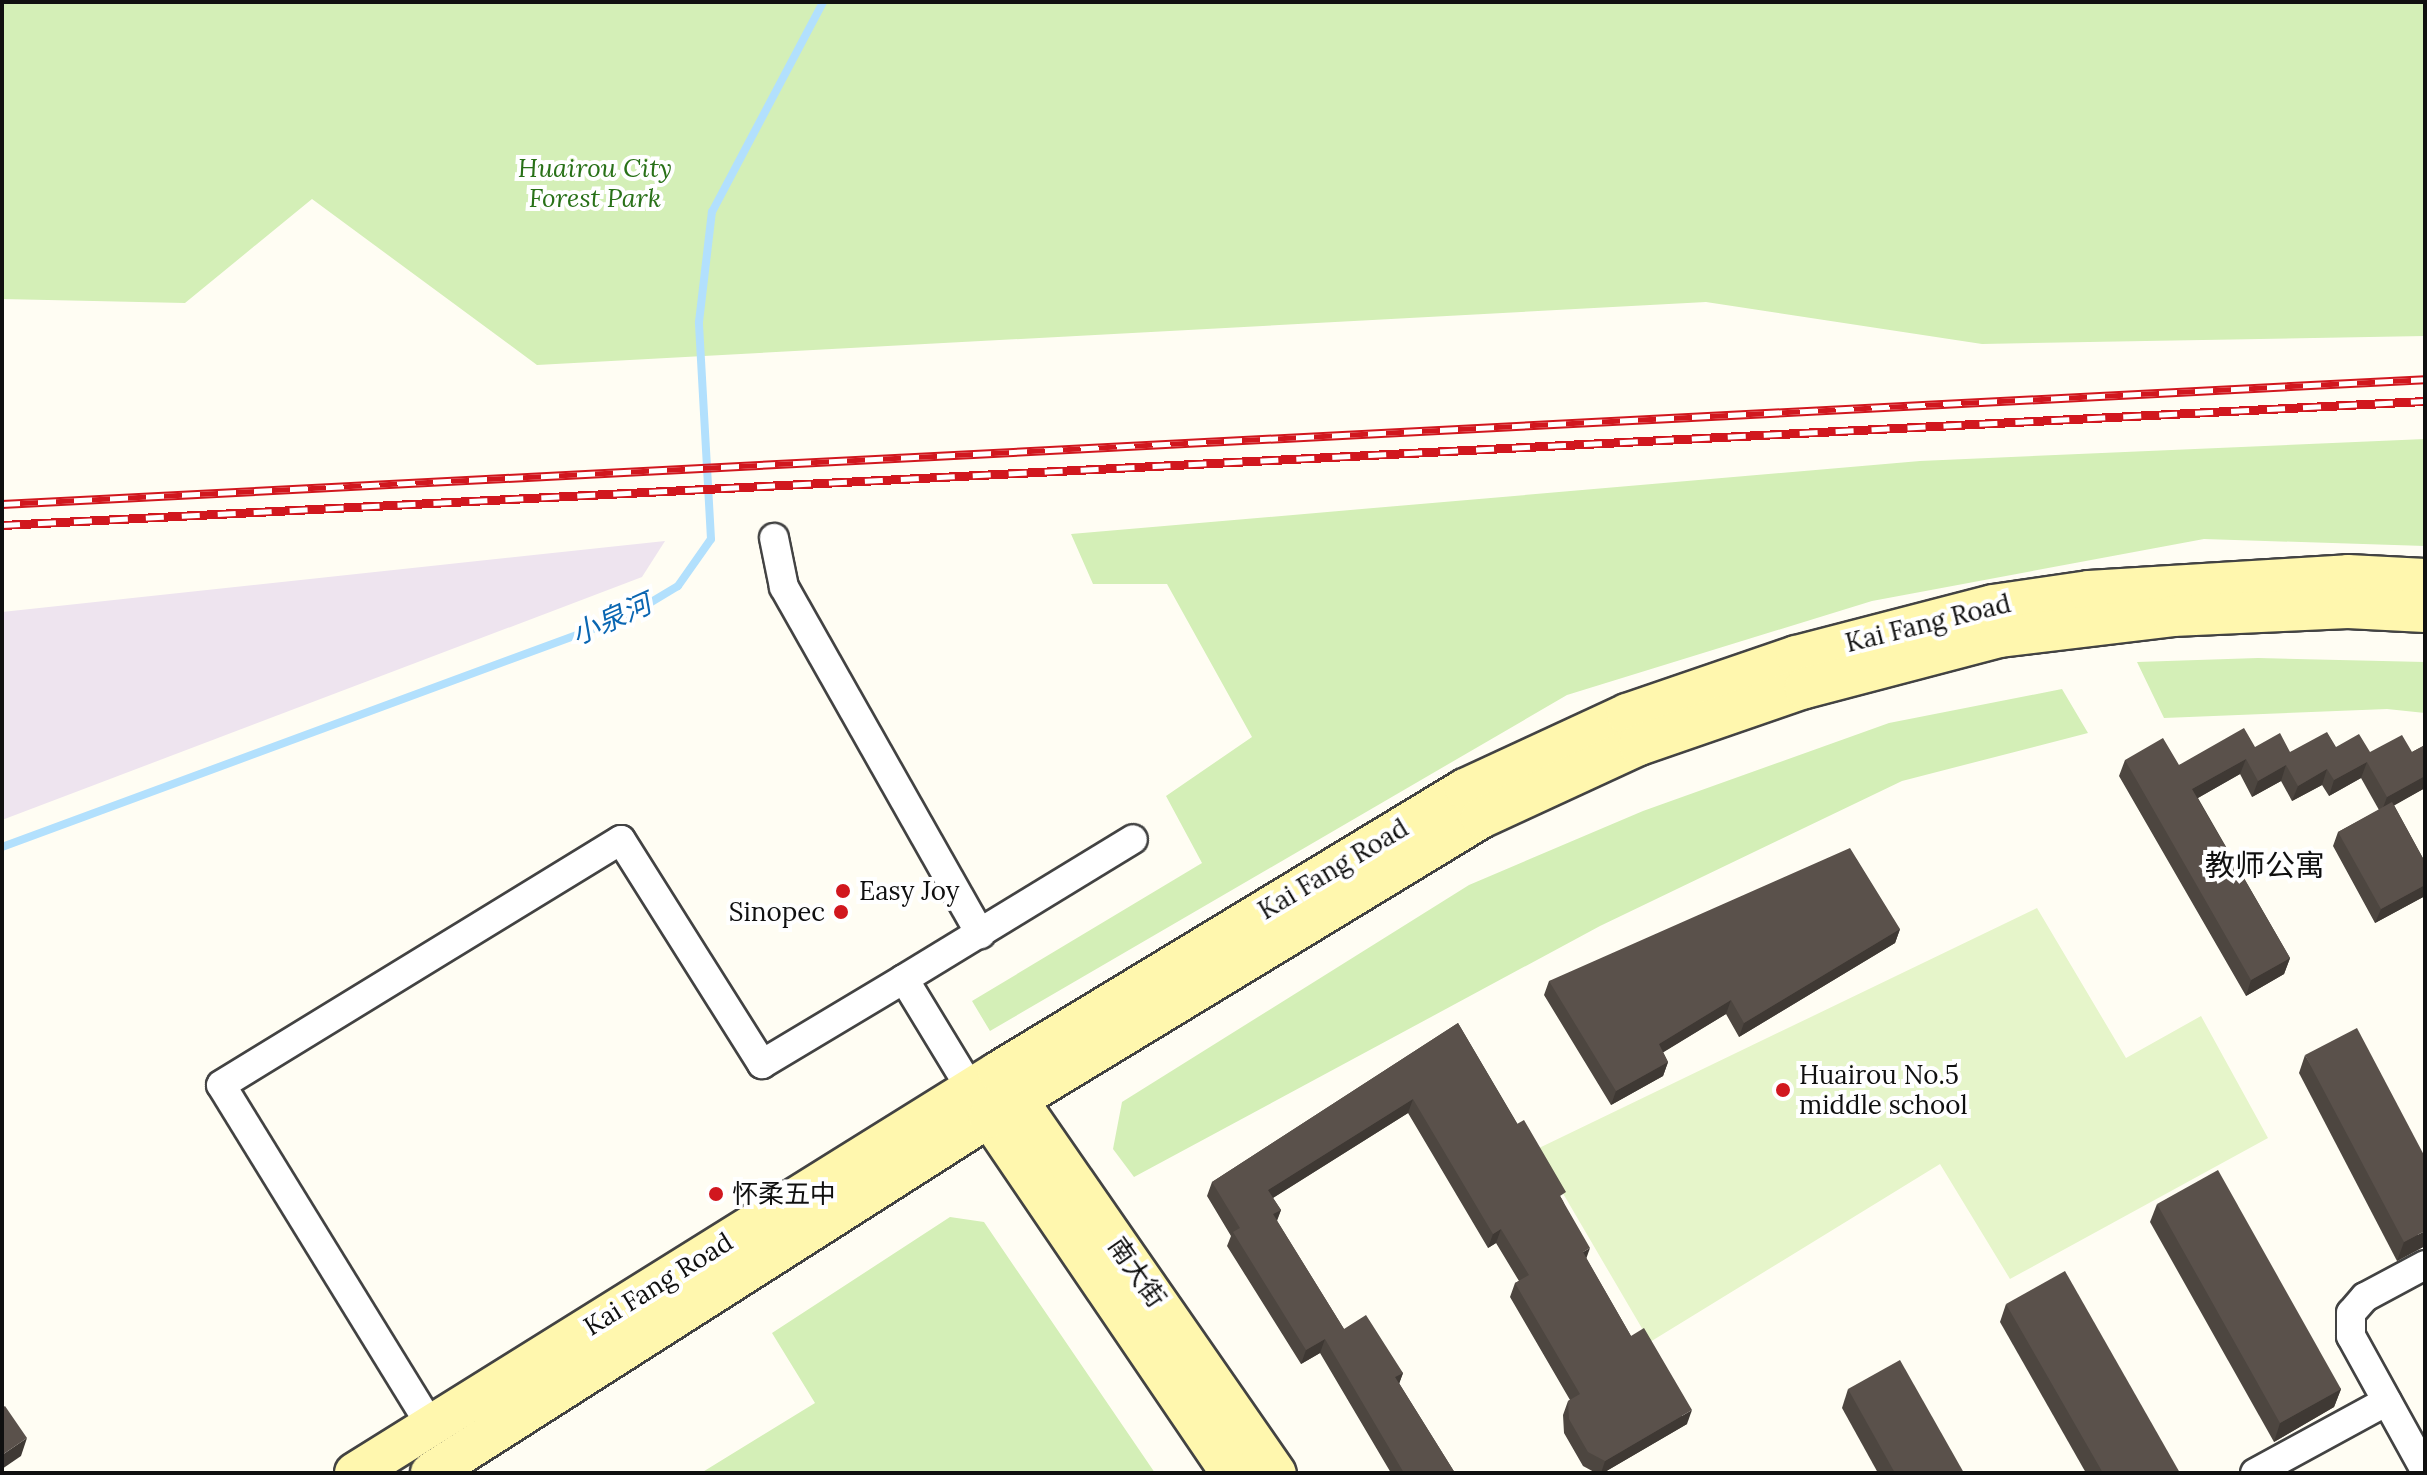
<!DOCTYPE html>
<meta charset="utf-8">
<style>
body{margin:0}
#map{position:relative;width:2427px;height:1475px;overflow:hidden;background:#fffdf3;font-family:Lora,"Noto Sans SC",serif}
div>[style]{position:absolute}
.industrial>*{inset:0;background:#eee4ef}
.green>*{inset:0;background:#d4efb7}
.pitch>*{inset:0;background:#e6f5ca}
.stream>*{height:8px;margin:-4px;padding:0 4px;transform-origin:4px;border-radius:4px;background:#b2e0fd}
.roads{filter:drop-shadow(2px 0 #434343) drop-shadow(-2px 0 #434343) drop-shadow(0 2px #434343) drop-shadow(0 -2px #434343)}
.street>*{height:28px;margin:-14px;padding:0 14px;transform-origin:14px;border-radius:14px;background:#fff}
.secondary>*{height:40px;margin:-20px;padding:0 20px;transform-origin:20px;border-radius:20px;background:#fff7ae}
.rail>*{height:9px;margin-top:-4.5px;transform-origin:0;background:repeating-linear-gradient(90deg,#fff 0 18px,#d1171e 0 36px);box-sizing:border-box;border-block:2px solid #d1171e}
.wall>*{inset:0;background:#4d4640}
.shaded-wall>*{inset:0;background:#3f3934}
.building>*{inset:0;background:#5a514b}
.dots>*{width:22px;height:22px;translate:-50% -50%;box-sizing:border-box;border:4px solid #fff;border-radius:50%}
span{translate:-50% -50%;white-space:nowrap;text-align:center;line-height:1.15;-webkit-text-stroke:8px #fff;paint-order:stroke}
.park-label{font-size:26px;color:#297118;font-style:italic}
.street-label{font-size:26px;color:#101010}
.poi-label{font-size:26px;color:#101010}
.left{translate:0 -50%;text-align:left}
.right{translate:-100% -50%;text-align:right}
.water-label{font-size:28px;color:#0a66b2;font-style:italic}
.quarter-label{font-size:30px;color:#101010}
.frame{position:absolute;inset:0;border:4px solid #101010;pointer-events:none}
</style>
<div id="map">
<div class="industrial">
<div style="clip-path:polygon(665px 541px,642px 577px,2px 820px,2px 612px)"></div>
</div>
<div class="green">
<div style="clip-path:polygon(2px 2px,2425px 2px,2425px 336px,1982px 344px,1706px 302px,537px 365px,312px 199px,185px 303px,2px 299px)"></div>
<div style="clip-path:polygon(2425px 439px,2425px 546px,2204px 539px,1872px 601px,1567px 695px,990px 1031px,972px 1001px,1202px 863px,1166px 796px,1252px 737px,1167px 584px,1093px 584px,1071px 534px,1920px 461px)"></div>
<div style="clip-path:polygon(2258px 658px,2425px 662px,2425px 713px,2387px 709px,2164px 718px,2137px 662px)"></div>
<div style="clip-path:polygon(2062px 689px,2088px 733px,1902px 781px,1600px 926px,1134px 1177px,1113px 1149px,1122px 1102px,1469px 885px,1643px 811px,1889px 723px)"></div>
<div style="clip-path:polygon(950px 1217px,984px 1222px,1155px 1473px,701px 1473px,815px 1403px,772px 1333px)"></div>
</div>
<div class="pitch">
<div style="clip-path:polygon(2037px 908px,2126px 1058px,2201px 1016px,2268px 1138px,2010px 1279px,1940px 1164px,1650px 1342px,1537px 1149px)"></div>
</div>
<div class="stream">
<div style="left:2px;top:847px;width:667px;rotate:-20.25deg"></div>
<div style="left:628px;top:616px;width:58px;rotate:-31deg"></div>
<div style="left:678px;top:586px;width:57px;rotate:-54.9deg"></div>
<div style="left:711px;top:539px;width:217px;rotate:-93.2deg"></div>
<div style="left:699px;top:322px;width:111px;rotate:-83.3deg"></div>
<div style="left:712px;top:212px;width:238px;rotate:-62.1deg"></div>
</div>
<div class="roads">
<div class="street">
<div style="left:774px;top:538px;width:50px;rotate:78.5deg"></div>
<div style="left:784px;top:587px;width:399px;rotate:60.5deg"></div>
<div style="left:904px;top:979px;width:268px;rotate:-31.4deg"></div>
<div style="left:2425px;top:1265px;width:68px;rotate:151.9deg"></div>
<div style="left:2365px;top:1297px;width:21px;rotate:131deg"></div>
<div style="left:2351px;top:1313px;width:23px;rotate:90deg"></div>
<div style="left:2351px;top:1336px;width:153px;rotate:61.1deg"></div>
<div style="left:431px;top:1426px;width:400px;rotate:-121.6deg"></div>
<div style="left:221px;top:1085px;width:469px;rotate:-31.5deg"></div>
<div style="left:621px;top:840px;width:265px;rotate:57.8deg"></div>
<div style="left:762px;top:1064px;width:165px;rotate:-30.9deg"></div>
<div style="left:904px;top:979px;width:129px;rotate:58.7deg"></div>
<div style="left:2255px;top:1473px;width:150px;rotate:-28.6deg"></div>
</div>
<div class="secondary">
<div style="left:1002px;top:1078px;width:481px;rotate:55.3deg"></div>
<div style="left:975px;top:1096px;width:456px;rotate:55.8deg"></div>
<div style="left:355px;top:1473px;width:758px;rotate:-31.95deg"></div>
<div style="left:998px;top:1072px;width:546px;rotate:-31.22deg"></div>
<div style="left:1465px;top:789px;width:179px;rotate:-24.8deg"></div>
<div style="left:1627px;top:714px;width:179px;rotate:-18.9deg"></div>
<div style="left:1796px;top:656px;width:203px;rotate:-14.5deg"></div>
<div style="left:1993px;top:605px;width:97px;rotate:-8.3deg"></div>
<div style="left:2089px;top:591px;width:259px;rotate:-3.5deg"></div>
<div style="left:2348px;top:575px;width:77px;rotate:3deg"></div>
<div style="left:431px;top:1473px;width:662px;rotate:-32.54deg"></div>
<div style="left:989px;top:1117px;width:576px;rotate:-31.29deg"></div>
<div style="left:1481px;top:818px;width:174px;rotate:-24.8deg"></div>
<div style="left:1639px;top:745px;width:176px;rotate:-19deg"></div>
<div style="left:1805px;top:688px;width:202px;rotate:-14.7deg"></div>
<div style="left:2000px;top:637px;width:174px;rotate:-6.9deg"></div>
<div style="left:2173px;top:616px;width:175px;rotate:-2.6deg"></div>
<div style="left:2348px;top:608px;width:77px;rotate:3deg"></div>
</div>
</div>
<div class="rail">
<div style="left:2px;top:504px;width:2426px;rotate:-2.95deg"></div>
<div style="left:2px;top:525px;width:2426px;rotate:-2.93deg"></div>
</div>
<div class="wall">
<div style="clip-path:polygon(2425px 745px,2425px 788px,2394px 805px,2425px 862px,2425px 896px,2375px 923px,2333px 846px,2338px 832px,2379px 810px,2361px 778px,2329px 796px,2322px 785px,2292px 801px,2281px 781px,2252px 797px,2240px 774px,2198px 798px,2290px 958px,2284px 974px,2246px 996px,2119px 776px,2125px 760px,2179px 765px,2255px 747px,2290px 752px,2336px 747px,2370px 752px,2412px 752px)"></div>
<div style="clip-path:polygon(1900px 929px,1895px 943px,1739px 1037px,1726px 1014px,1663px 1052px,1668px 1062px,1663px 1076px,1611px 1105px,1544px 995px,1549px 981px)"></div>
<div style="clip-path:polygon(1458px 1023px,1563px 1201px,1586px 1258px,1631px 1336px,1687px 1424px,1603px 1473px,1596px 1473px,1583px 1466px,1564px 1433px,1563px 1415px,1568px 1401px,1570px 1400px,1510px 1297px,1515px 1283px,1519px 1281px,1496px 1243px,1488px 1248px,1408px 1113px,1273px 1198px,1281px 1210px,1277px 1221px,1344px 1329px,1403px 1373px,1399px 1383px,1455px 1473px,1391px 1473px,1320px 1353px,1301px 1364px,1227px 1246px,1231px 1236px,1207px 1196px,1212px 1182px)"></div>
<div style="clip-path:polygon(2305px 1055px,2425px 1246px,2397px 1261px,2299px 1073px)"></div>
<div style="clip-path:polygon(2157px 1204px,2341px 1389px,2334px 1407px,2274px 1442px,2150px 1222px)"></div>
<div style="clip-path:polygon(2006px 1304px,2180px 1473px,2086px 1473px,2000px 1322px)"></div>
<div style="clip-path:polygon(1848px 1389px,1964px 1473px,1878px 1473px,1842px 1408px)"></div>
</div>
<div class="shaded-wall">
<div style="clip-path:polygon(2246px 759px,2240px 774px,2187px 804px,2192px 789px)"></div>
<div style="clip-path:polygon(2367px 762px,2361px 778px,2329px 796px,2334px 780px)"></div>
<div style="clip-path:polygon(2286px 765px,2281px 781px,2252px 797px,2258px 781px)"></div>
<div style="clip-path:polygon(2327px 769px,2322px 785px,2292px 801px,2298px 786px)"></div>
<div style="clip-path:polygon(2425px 776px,2425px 788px,2381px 813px,2387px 797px)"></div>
<div style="clip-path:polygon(2425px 885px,2425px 896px,2375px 923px,2381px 909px)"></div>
<div style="clip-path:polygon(1900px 929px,1895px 943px,1739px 1037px,1744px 1023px)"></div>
<div style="clip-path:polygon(2290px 958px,2284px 974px,2246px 996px,2251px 980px)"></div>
<div style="clip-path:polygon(1731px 1000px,1726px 1014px,1654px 1058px,1659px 1044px)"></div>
<div style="clip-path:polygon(1668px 1062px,1663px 1076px,1611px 1105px,1616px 1091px)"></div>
<div style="clip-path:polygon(1413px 1099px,1408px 1113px,1263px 1204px,1268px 1190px)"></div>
<div style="clip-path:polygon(1281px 1210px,1275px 1224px,1273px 1214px)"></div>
<div style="clip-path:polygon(1501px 1229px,1496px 1243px,1488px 1248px,1493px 1234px)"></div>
<div style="clip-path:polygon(2425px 1231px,2425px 1246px,2397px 1261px,2404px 1242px)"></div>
<div style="clip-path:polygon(1590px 1248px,1585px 1262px,1583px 1252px)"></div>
<div style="clip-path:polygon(1325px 1339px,1320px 1353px,1301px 1364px,1306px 1350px)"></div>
<div style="clip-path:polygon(1403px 1373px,1398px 1387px,1395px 1377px)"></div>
<div style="clip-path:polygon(2341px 1389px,2334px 1407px,2274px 1442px,2280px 1423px)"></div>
<div style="clip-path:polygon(1692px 1410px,1687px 1424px,1603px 1473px,1601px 1473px,1605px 1461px)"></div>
<div style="clip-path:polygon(27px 1438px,21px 1456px,2px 1469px,2px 1455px)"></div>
</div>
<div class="building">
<div style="clip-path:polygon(2244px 728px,2255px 747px,2280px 733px,2290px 752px,2327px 732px,2336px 747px,2359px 734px,2370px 752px,2402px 735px,2412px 752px,2425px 745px,2425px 776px,2387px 797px,2367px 762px,2334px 780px,2327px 769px,2298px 786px,2286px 765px,2258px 781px,2246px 759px,2192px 789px,2290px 958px,2251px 980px,2125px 760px,2163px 738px,2179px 765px)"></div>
<div style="clip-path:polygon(2392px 802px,2425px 862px,2425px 885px,2381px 909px,2338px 832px)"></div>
<div style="clip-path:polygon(1850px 848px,1900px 929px,1744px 1023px,1731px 1000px,1659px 1044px,1668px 1062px,1616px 1091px,1549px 981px)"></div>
<div style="clip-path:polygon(1458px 1023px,1517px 1124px,1524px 1120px,1566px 1192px,1560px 1196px,1590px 1248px,1583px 1252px,1631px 1336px,1644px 1328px,1692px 1410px,1605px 1461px,1588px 1452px,1569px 1419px,1568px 1401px,1580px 1394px,1515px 1283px,1529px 1275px,1501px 1229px,1493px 1234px,1413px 1099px,1268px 1190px,1281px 1210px,1273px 1214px,1344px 1329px,1366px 1315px,1403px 1373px,1395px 1377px,1455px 1473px,1404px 1473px,1325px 1339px,1306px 1350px,1233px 1232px,1240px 1228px,1212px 1182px)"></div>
<div style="clip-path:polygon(2357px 1028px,2425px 1157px,2425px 1231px,2404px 1242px,2305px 1055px)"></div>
<div style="clip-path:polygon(2218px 1170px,2341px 1389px,2280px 1423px,2157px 1204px)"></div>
<div style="clip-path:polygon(2065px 1271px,2180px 1473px,2103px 1473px,2006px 1304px)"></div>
<div style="clip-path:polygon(1900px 1360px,1964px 1473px,1895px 1473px,1848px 1389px)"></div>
<div style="clip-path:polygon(5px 1406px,27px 1438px,2px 1455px,2px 1408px)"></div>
</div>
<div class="dots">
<div style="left:843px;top:891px;background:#d1171e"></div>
<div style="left:841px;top:912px;background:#d1171e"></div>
<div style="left:1783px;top:1090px;background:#d1171e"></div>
<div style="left:716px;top:1194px;background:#d1171e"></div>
</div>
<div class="park-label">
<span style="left:595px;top:183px">Huairou City<br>Forest Park</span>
</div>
<div class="street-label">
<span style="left:1928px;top:623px;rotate:-14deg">Kai Fang Road</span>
<span style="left:1333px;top:869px;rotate:-31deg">Kai Fang Road</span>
<span style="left:1137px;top:1272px;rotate:55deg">南大街</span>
<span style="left:658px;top:1284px;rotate:-32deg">Kai Fang Road</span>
</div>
<div class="poi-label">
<span class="left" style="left:859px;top:891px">Easy Joy</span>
<span class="right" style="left:825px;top:912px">Sinopec</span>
<span class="left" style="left:1799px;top:1090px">Huairou No.5<br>middle school</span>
<span class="left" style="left:732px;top:1194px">怀柔五中</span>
</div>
<div class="water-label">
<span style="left:611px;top:619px;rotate:-24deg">小泉河</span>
</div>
<div class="quarter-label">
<span style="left:2265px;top:865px">教师公寓</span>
</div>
<div class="frame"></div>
</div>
